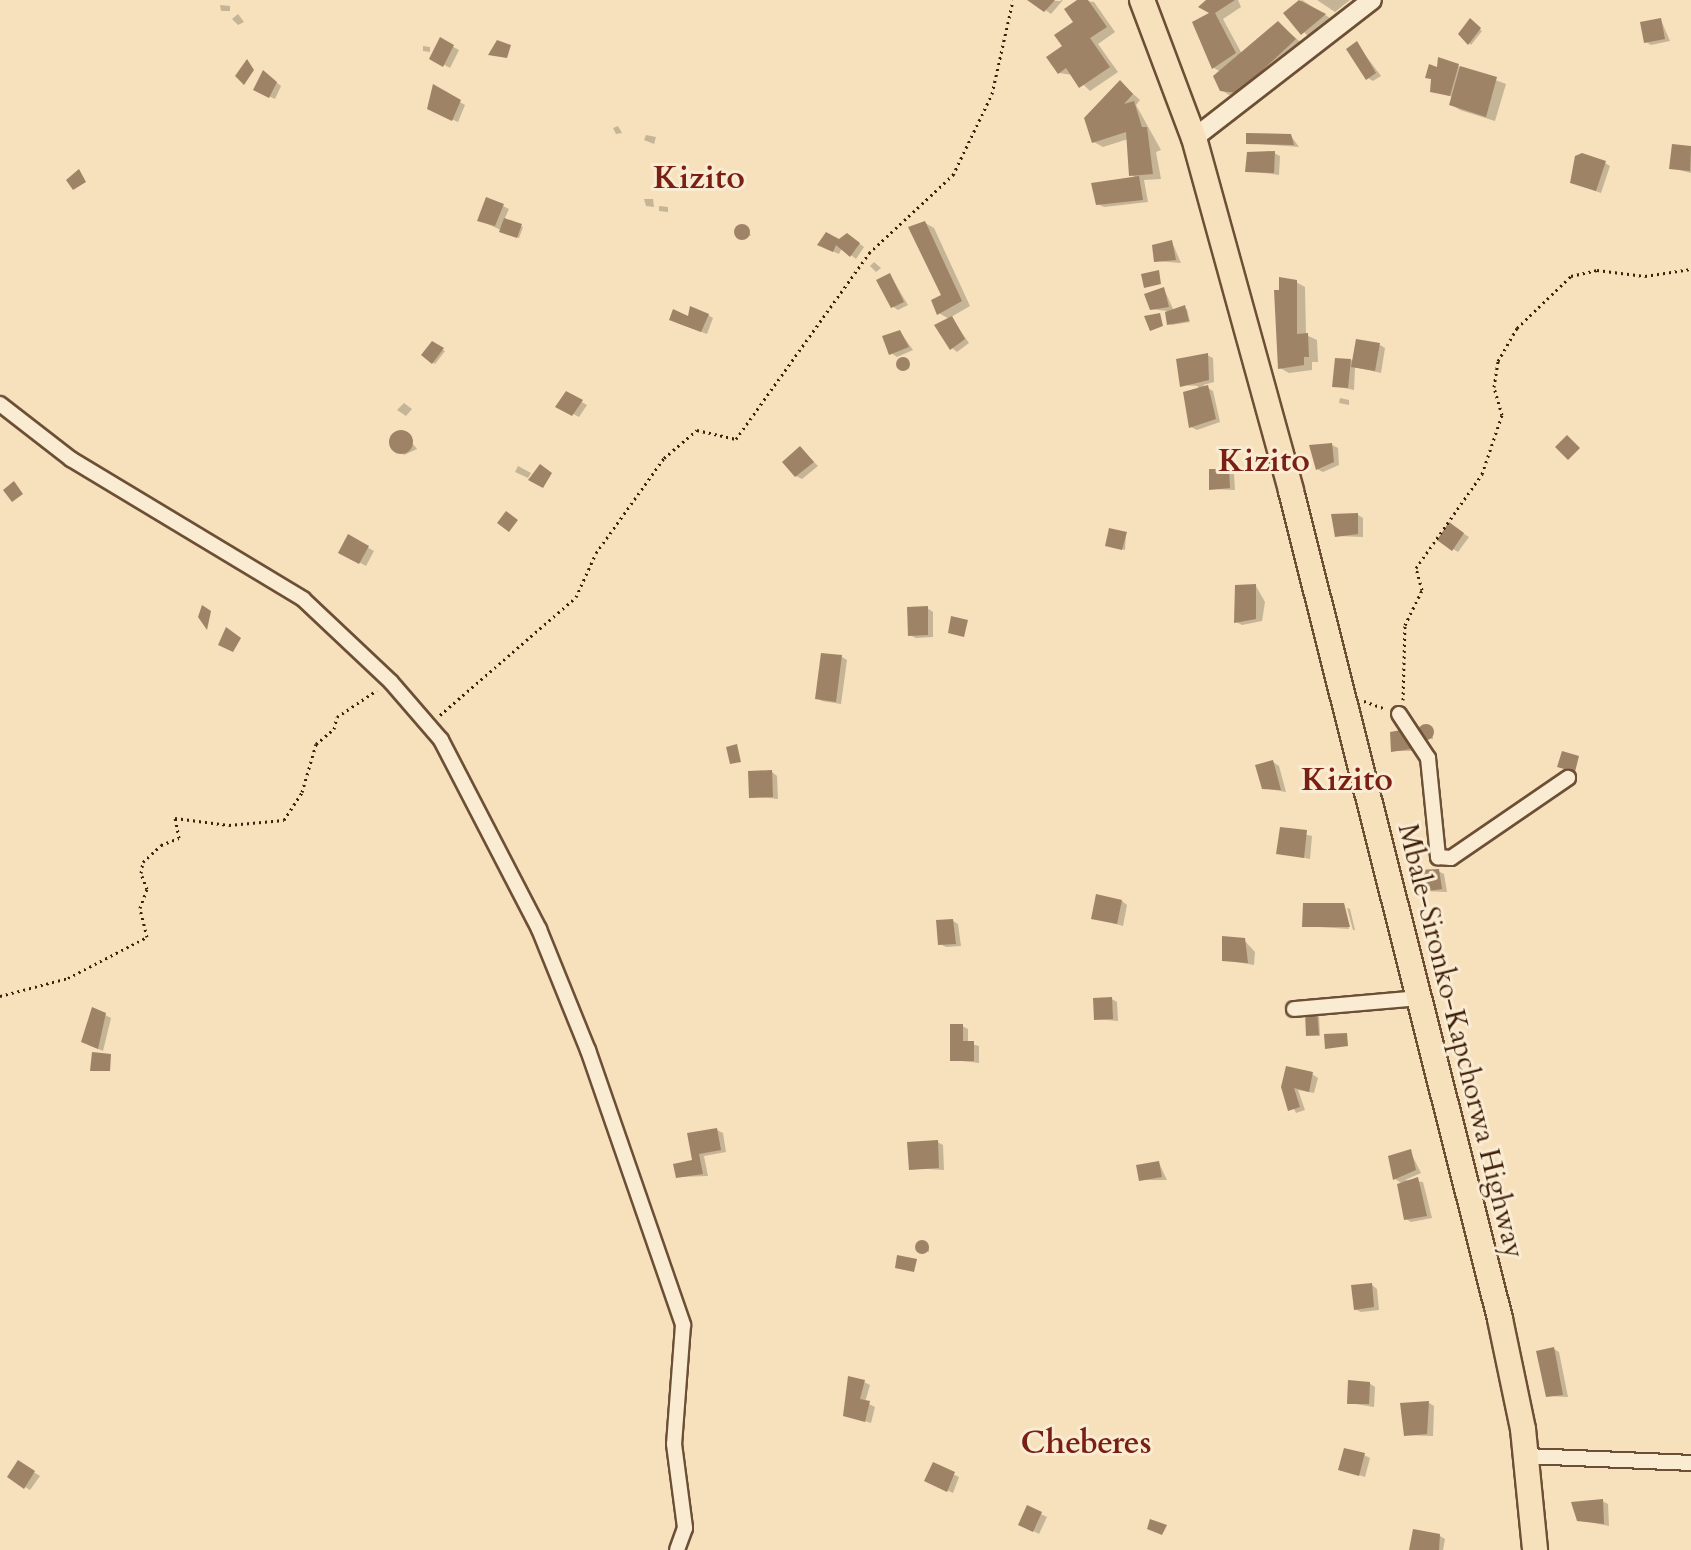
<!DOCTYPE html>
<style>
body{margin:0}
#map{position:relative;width:1691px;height:1550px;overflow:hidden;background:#f7e1bc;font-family:Cardo,serif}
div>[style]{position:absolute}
.shadow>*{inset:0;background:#0003}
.building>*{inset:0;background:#9f8367}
.round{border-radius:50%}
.path>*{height:3px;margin-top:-1.5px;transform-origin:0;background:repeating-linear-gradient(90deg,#3f1e0a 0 2px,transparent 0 6px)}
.roads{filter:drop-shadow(2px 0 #6d4f36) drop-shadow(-2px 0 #6d4f36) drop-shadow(0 2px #6d4f36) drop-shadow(0 -2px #6d4f36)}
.minor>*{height:14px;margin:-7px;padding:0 7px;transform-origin:7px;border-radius:7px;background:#faecd3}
.tertiary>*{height:18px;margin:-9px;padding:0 9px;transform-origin:9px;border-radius:9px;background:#faecd3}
.primary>*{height:24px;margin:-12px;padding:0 12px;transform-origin:12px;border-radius:12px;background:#f7e1bc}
span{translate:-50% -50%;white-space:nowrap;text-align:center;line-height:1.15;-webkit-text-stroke:6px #faecd3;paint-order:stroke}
.street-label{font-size:28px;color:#3f1e0a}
.quarter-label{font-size:32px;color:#7a1f14;font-weight:700}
</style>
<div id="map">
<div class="shadow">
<div style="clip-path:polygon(1031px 0,1060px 1px,1062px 0,1076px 0,1063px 0,1051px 14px)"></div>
<div style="clip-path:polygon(1077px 0,1094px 2px,1115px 32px,1098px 44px,1118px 72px,1090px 91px,1073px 75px,1059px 73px,1076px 23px)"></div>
<div style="clip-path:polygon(1209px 0,1238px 0,1241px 7px,1223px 19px,1242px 54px,1279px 24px,1304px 45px,1248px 97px,1231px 96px,1221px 90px,1221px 72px,1214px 68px,1195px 23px,1213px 13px)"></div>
<div style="clip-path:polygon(1302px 0,1330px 18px,1308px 36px,1286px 14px)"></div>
<div style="clip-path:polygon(1317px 0,1350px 0,1335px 12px)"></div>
<div style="clip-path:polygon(220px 5px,230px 6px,230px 11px,221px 11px)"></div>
<div style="clip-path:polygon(238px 14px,244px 22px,238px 25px,232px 19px)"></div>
<div style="clip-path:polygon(1661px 20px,1670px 41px,1651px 45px,1646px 42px)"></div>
<div style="clip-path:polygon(1470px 21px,1482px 31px,1471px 45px,1460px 34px)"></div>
<div style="clip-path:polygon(441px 40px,459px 50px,450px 68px,432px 58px)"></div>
<div style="clip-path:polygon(1357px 44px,1381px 76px,1373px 81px,1368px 78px)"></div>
<div style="clip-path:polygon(423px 46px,430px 47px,430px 52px,423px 51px)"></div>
<div style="clip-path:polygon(1458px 66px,1506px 84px,1495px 121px,1460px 110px,1451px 104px,1453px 97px,1432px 91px,1433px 80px,1428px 77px)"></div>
<div style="clip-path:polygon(269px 76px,281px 86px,275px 99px,256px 90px)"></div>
<div style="clip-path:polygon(1120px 82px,1140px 100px,1136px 105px,1161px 150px,1156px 152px,1161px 179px,1144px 180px,1148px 202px,1104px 207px,1098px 204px,1137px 178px,1131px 175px,1128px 139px,1103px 147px,1094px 142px)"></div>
<div style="clip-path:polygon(434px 87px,465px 105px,458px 122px,436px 112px)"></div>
<div style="clip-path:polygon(618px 126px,622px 133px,616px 134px,613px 128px)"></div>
<div style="clip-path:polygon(646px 135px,656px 137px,654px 144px,644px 140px)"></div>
<div style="clip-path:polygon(1291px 136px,1299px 147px,1248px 143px)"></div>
<div style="clip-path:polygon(1674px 146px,1691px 148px,1691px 173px,1672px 168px)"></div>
<div style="clip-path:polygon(1274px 153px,1280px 156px,1279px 175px,1248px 171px)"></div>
<div style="clip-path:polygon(1605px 163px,1610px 166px,1601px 193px,1578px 185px)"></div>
<div style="clip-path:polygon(644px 199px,653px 199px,654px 207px,646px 206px)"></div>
<div style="clip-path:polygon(503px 206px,509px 209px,504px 220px,523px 227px,519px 238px,485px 223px)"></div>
<div style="clip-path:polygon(659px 206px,668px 207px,668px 212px,659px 211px)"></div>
<div style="clip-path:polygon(925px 223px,934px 228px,970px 306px,951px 317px,969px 343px,957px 352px,952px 348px,949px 319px,939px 313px,944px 296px)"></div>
<div style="clip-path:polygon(743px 226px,751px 235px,745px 239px,737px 231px)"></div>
<div style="clip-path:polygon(853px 239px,864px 247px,856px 259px,842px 248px,839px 254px,825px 248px)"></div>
<div style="clip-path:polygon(1172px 242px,1181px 263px,1156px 261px)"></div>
<div style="clip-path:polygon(874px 262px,881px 268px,876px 272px,870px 266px)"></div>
<div style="clip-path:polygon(890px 275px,908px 305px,898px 310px,892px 306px)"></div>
<div style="clip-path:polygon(1296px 282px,1305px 287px,1306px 335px,1317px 340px,1318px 362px,1312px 362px,1312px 370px,1289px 373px,1280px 368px)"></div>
<div style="clip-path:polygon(1164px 289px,1174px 311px,1187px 309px,1190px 322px,1171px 325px,1167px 311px,1151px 309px)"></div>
<div style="clip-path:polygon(708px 315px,713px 318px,707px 334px,677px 323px)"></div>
<div style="clip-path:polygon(900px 332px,913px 350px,897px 357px,891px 353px)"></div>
<div style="clip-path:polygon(432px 344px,445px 351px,435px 364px,423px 355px)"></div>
<div style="clip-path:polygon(1380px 345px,1385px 348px,1381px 373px,1355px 367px,1354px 390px,1334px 386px,1350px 361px)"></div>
<div style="clip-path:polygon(1207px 355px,1213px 358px,1214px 382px,1203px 385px,1213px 391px,1220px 422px,1197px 430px,1191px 427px,1198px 386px,1182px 385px)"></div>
<div style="clip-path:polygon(899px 361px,909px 362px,909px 369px,899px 367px)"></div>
<div style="clip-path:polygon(567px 394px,587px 405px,579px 417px,558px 406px)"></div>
<div style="clip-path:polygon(1340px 398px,1349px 400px,1349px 405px,1339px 403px)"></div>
<div style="clip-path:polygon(404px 403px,412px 409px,406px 416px,397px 410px)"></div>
<div style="clip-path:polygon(404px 433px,417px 449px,404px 455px,392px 441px)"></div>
<div style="clip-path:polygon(1332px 445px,1338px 448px,1339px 465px,1323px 472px,1317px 469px)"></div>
<div style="clip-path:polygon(800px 448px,818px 466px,802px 479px,796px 476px)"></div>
<div style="clip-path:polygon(518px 466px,531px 473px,528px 478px,515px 472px)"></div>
<div style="clip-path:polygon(1228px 471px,1234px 474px,1235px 490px,1211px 489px)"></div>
<div style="clip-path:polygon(1358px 515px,1363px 518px,1363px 537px,1337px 536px)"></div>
<div style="clip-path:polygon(1450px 525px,1469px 537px,1458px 552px,1439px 540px)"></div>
<div style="clip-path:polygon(1126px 534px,1125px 550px,1109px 546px)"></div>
<div style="clip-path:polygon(349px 537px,374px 551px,366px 566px,341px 552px)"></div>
<div style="clip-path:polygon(1256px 586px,1265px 602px,1262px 621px,1242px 625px,1236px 622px,1237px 587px)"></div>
<div style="clip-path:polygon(927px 608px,933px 612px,933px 637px,916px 638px,910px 635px)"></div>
<div style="clip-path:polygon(842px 657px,847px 660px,841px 704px,822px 701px,817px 698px)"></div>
<div style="clip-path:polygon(1421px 728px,1433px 729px,1433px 739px,1422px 738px)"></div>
<div style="clip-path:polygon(1412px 731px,1416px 751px,1393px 751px)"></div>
<div style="clip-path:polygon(1273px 762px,1279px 766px,1286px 792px,1263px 788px)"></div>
<div style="clip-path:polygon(772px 772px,777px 776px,778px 799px,751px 796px)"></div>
<div style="clip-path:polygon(1281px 829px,1312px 836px,1310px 859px,1279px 853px)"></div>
<div style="clip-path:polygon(1438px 871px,1444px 874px,1447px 892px,1422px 891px)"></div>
<div style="clip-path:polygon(1122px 901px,1127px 905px,1123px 926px,1093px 918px)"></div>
<div style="clip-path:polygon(1343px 906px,1349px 929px,1304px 926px)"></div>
<div style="clip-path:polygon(1347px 908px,1350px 909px,1355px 930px,1353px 930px)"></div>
<div style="clip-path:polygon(953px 921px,958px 924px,961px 946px,946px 947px,940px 944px)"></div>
<div style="clip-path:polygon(1244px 940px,1255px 952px,1254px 965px,1224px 960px)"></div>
<div style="clip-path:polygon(1112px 999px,1117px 1002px,1118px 1021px,1096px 1019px)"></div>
<div style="clip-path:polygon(1319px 1013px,1320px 1036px,1310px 1036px,1307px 1014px)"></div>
<div style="clip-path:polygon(105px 1015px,111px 1018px,103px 1051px,89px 1045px)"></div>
<div style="clip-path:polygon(962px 1026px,968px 1029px,968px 1043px,979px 1046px,979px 1063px,952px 1060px)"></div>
<div style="clip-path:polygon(1312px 1074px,1318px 1078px,1314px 1093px,1298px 1090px,1305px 1110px,1296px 1113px,1283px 1087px)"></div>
<div style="clip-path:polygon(717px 1130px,723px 1133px,726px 1152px,704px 1156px,708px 1176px,678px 1177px,694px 1162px,690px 1135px)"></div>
<div style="clip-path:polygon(937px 1142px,943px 1145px,944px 1170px,911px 1168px)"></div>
<div style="clip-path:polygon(1410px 1151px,1421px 1173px,1405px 1180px,1423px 1182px,1432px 1218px,1411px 1222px,1406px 1219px,1403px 1184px,1395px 1179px,1391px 1157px)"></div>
<div style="clip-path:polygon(1159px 1163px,1167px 1180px,1141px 1180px)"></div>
<div style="clip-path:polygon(919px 1243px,929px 1246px,929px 1252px,919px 1251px)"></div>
<div style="clip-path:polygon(1372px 1285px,1377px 1289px,1379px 1310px,1361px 1312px,1355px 1309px)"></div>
<div style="clip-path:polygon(1554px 1349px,1559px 1352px,1568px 1397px,1547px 1396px)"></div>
<div style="clip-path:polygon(864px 1382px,870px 1385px,865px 1402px,875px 1407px,871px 1423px,845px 1415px)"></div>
<div style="clip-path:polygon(1369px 1383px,1375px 1387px,1374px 1407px,1349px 1403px)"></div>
<div style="clip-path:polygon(1429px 1403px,1434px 1406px,1433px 1436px,1405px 1435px)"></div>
<div style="clip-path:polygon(1364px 1455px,1370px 1458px,1365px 1477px,1341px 1469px)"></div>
<div style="clip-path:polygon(19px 1463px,40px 1476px,30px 1490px,10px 1477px)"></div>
<div style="clip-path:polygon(934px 1465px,959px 1477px,953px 1493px,932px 1483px)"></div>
<div style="clip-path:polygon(1602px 1501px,1608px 1504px,1609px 1526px,1579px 1520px)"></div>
<div style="clip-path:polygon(1028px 1508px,1047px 1517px,1039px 1534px,1020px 1524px)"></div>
<div style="clip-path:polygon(1440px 1536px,1445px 1539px,1443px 1550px,1411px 1550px)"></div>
</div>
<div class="building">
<div style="clip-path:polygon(1027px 0,1055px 0,1044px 12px)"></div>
<div style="clip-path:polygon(1077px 0,1088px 0,1107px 27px,1090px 38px,1110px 67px,1079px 88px,1066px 68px,1058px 74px,1046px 57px,1062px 46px,1054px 35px,1073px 22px,1064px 9px)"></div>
<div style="clip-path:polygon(1206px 0,1235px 0,1215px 13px,1236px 53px,1212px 69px,1192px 22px,1209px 13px,1198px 7px)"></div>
<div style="clip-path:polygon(1299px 0,1326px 14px,1301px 35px,1283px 13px)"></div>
<div style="clip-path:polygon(1470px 18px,1481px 28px,1468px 45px,1458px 34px)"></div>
<div style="clip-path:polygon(1661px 18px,1665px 39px,1644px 43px,1640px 22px)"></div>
<div style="clip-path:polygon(1278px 21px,1296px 39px,1238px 93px,1220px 91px,1213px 76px)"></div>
<div style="clip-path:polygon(440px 37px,454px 45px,443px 67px,429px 59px)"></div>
<div style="clip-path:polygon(497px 40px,511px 45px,507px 58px,488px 55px)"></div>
<div style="clip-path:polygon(1357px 41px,1376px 73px,1366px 80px,1346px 49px)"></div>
<div style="clip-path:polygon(1438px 57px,1459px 64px,1450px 96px,1430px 92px,1431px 79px,1425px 78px,1429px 64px,1437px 67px)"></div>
<div style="clip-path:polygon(247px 59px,254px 70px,244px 85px,235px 76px)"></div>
<div style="clip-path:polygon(1460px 66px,1497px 77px,1486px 117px,1449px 105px)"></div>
<div style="clip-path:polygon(263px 70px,277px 82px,269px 98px,253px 90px)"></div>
<div style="clip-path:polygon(1120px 80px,1133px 94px,1124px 104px,1134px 101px,1142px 127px,1147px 127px,1153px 174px,1129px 176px,1126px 132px,1092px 143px,1084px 118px)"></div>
<div style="clip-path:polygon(433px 84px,461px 100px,452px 121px,427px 109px)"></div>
<div style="clip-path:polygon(1246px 133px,1291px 134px,1294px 145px,1246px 144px)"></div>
<div style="clip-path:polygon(1672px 144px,1691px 146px,1690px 171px,1669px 169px)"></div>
<div style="clip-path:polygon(1275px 151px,1274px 173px,1245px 172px,1247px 152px)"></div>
<div style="clip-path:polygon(1582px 153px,1606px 161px,1596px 191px,1570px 183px,1575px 156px)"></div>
<div style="clip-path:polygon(79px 169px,86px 182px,73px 190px,66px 180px)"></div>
<div style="clip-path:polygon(1139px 176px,1143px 200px,1096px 205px,1091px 183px)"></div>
<div style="clip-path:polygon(486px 197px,504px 204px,495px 226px,477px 221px)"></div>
<div style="clip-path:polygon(504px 218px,522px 224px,517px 238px,499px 232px)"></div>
<div style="clip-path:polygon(925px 221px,962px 301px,937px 315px,931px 300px,941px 295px,908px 227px)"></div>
<div class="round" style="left:734px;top:224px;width:16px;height:16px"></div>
<div style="clip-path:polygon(826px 232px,839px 239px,847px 233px,860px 243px,850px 257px,836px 245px,833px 252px,817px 245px)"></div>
<div style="clip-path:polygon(1172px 240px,1176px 260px,1154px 262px,1152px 245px)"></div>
<div style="clip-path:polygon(1159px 270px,1161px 284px,1144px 288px,1141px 274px)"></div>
<div style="clip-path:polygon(890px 273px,904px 302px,891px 308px,876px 280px)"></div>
<div style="clip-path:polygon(1279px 277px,1297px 280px,1297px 334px,1308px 333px,1309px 357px,1304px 357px,1304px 365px,1278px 369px,1274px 290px,1279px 290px)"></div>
<div style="clip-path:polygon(1164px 287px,1169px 307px,1150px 310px,1144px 294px)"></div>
<div style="clip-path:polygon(1185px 305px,1189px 321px,1167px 325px,1165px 312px)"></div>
<div style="clip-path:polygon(690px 306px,709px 314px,701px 332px,669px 320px,673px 309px,688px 316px)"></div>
<div style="clip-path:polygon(1160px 313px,1163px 326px,1150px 331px,1144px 316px)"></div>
<div style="clip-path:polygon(952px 316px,965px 339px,950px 350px,934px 325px)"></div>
<div style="clip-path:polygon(900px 330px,909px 347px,889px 355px,882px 336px)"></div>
<div style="clip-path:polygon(1356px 339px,1380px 343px,1375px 371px,1351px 367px)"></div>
<div style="clip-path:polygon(432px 341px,444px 348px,432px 364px,421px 355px)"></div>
<div style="clip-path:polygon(1208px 353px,1209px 380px,1180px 387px,1176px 359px)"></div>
<div class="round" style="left:896px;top:357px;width:14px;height:14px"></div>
<div style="clip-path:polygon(1335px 358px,1351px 359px,1348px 388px,1332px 387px)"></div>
<div style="clip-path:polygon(1208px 385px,1216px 419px,1189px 428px,1183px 392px)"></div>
<div style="clip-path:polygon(566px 391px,583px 400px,572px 416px,555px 407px)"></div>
<div class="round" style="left:389px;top:430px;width:24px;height:24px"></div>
<div style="clip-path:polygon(1567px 435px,1580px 448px,1568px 460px,1555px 447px)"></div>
<div style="clip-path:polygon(1332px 443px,1334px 462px,1316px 470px,1309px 445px)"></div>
<div style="clip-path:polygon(800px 446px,814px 462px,795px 477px,782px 462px)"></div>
<div style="clip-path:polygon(540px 464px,552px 473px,543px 488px,528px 480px)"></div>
<div style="clip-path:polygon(1209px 469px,1229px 469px,1230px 488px,1209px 490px)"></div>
<div style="clip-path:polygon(14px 481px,23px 494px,12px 502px,3px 490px)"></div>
<div style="clip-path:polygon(506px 511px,518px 520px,509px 532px,497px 523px)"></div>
<div style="clip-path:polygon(1358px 513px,1358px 534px,1335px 537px,1331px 514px)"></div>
<div style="clip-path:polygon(1449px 522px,1464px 533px,1452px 551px,1437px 540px)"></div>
<div style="clip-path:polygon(1109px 528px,1127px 532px,1122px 550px,1105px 546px)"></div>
<div style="clip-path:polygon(348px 534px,369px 546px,359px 564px,338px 553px)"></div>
<div style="clip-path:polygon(1256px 584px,1256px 619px,1234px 623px,1235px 585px)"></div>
<div style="clip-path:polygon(202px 605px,211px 611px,207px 630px,198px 617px)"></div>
<div style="clip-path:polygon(928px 606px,928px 635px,908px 636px,907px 607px)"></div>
<div style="clip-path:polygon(951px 616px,968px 620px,964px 637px,948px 633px)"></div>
<div style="clip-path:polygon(226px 627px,241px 638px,233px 652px,218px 645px)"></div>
<div style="clip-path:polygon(821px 653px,842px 655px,836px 702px,815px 699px)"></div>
<div class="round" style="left:1418px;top:724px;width:16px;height:16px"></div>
<div style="clip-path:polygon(1413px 728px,1411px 749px,1391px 752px,1390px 732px)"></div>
<div style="clip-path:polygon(737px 744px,741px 762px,730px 764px,726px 747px)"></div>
<div style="clip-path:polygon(1562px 751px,1579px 756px,1575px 772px,1557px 767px)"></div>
<div style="clip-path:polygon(1273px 760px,1281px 790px,1262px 789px,1255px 765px)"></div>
<div style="clip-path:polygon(772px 770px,773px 797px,749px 798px,748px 771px)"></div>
<div style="clip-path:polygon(1280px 827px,1307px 830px,1304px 858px,1276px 854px)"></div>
<div style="clip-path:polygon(1439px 869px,1442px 889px,1420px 892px,1416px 870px)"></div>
<div style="clip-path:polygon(1096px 894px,1122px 900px,1117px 924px,1091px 919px)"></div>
<div style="clip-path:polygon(1303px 903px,1344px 903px,1350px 927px,1302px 927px)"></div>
<div style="clip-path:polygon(953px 919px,956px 944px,938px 945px,936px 920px)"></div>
<div style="clip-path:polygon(1222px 936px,1245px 938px,1248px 963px,1222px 961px)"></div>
<div style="clip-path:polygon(1112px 997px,1113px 1019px,1094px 1020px,1093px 998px)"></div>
<div style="clip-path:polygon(92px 1007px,106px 1013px,98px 1049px,81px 1042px)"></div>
<div style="clip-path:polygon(1317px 1010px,1319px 1035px,1306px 1036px,1305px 1012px)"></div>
<div style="clip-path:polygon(950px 1024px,963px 1024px,963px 1041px,974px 1041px,974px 1061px,950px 1061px)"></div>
<div style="clip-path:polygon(1347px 1033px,1348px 1046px,1325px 1049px,1324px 1034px)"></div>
<div style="clip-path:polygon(92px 1052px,111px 1054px,110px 1071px,90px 1071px)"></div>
<div style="clip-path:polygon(1286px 1066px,1313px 1072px,1309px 1092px,1294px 1088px,1300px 1107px,1288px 1111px,1281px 1087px)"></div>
<div style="clip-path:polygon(717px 1128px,721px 1150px,699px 1154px,703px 1174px,676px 1178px,673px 1164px,692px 1160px,687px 1133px)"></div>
<div style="clip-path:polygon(938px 1140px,939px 1168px,909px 1170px,907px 1142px)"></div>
<div style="clip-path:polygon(1411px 1149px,1416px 1170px,1393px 1180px,1388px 1156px)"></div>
<div style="clip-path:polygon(1159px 1161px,1162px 1177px,1139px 1181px,1136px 1165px)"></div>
<div style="clip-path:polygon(1418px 1177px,1427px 1216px,1404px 1220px,1397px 1184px)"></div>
<div class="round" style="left:915px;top:1240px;width:14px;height:14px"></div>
<div style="clip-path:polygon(897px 1255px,917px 1259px,914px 1272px,895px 1268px)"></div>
<div style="clip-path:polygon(1372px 1283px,1374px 1307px,1354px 1310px,1351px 1285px)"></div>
<div style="clip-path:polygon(1554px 1347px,1563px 1395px,1546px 1397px,1536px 1351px)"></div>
<div style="clip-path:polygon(848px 1376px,865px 1380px,860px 1399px,870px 1401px,865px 1422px,843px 1416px)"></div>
<div style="clip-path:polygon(1348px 1380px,1370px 1382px,1369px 1404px,1347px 1404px)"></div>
<div style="clip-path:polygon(1429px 1401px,1427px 1434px,1404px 1436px,1400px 1403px)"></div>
<div style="clip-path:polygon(1344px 1448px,1365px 1453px,1359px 1476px,1338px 1470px)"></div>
<div style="clip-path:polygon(18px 1460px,35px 1471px,24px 1489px,7px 1477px)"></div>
<div style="clip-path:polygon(933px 1462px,955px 1472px,947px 1492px,924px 1481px)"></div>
<div style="clip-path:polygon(1603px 1499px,1604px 1524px,1577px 1521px,1571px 1502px)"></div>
<div style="clip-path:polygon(1027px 1505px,1042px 1512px,1033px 1532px,1018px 1525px)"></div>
<div style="clip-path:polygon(1150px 1519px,1167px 1525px,1162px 1535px,1147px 1529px)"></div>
<div style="clip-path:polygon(1413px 1529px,1440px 1534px,1439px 1550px,1409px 1550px)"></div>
</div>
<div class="path">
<div style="left:1403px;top:700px;width:75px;rotate:-88.5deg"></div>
<div style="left:1405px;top:625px;width:39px;rotate:-64deg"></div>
<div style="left:1422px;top:590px;width:23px;rotate:-105deg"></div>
<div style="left:1416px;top:568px;width:115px;rotate:-54.9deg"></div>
<div style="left:1482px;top:474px;width:62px;rotate:-71.3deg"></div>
<div style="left:1502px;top:415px;width:29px;rotate:-106deg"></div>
<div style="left:1494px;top:387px;width:26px;rotate:-81deg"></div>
<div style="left:1498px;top:361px;width:38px;rotate:-60deg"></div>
<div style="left:1517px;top:328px;width:75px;rotate:-43.9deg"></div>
<div style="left:1571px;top:276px;width:27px;rotate:-13deg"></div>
<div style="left:1597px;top:270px;width:48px;rotate:7.1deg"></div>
<div style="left:1645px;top:276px;width:47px;rotate:-8.7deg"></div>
<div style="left:1364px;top:701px;width:20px;rotate:20deg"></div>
<div style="left:440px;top:715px;width:180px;rotate:-40.9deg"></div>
<div style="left:576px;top:597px;width:48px;rotate:-65.6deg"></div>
<div style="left:596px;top:553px;width:117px;rotate:-54.4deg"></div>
<div style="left:664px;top:458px;width:43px;rotate:-40.3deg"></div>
<div style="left:697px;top:430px;width:40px;rotate:13deg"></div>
<div style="left:736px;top:439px;width:229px;rotate:-54.4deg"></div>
<div style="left:869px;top:253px;width:115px;rotate:-42.9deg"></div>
<div style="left:953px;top:175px;width:90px;rotate:-64.3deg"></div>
<div style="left:992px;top:94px;width:96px;rotate:-77.4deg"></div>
<div style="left:0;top:996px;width:70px;rotate:-14.8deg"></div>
<div style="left:68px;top:978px;width:89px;rotate:-27.4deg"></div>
<div style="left:147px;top:937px;width:30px;rotate:-104deg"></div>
<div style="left:140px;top:908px;width:20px;rotate:-70deg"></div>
<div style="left:147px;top:889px;width:17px;rotate:-111deg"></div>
<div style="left:141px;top:873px;width:11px;rotate:-80deg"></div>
<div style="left:143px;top:862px;width:25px;rotate:-43deg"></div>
<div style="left:161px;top:845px;width:19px;rotate:-21deg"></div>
<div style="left:179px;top:838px;width:20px;rotate:-101deg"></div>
<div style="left:175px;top:818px;width:54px;rotate:7.4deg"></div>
<div style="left:229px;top:825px;width:55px;rotate:-5.2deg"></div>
<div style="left:284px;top:820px;width:33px;rotate:-57deg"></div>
<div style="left:302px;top:792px;width:50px;rotate:-73.7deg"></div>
<div style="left:316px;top:744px;width:23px;rotate:-40deg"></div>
<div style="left:334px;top:729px;width:12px;rotate:-76deg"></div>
<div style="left:337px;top:717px;width:48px;rotate:-34deg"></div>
</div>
<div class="roads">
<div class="minor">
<div style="left:0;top:404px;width:90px;rotate:37.8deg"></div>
<div style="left:71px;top:459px;width:271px;rotate:31.1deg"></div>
<div style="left:303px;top:599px;width:121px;rotate:43.3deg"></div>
<div style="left:391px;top:682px;width:77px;rotate:49.2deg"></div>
<div style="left:441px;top:740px;width:213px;rotate:62.6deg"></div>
<div style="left:539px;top:929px;width:131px;rotate:68deg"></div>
<div style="left:588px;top:1050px;width:291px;rotate:70.9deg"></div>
<div style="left:683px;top:1325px;width:119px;rotate:94.3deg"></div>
<div style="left:674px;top:1444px;width:85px;rotate:82.5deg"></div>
<div style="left:685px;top:1528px;width:23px;rotate:110deg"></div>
<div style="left:1399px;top:714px;width:53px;rotate:56.6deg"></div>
<div style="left:1428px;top:758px;width:100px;rotate:84.2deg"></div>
<div style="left:1438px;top:857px;width:13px;rotate:4deg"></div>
<div style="left:1451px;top:858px;width:142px;rotate:-34.4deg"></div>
<div style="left:1294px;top:1009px;width:125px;rotate:-5deg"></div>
<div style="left:1526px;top:1456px;width:165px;rotate:2.4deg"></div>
</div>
<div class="tertiary">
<div style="left:1194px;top:138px;width:225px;rotate:-37.8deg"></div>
</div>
<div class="primary">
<div style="left:1142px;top:0;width:147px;rotate:69.4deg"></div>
<div style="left:1194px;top:138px;width:366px;rotate:74.6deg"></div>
<div style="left:1291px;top:491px;width:854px;rotate:75.83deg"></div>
<div style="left:1500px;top:1319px;width:112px;rotate:78.2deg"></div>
<div style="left:1523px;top:1429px;width:122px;rotate:84.3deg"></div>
</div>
</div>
<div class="street-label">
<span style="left:1461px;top:1041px;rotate:76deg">Mbale-Sironko-Kapchorwa Highway</span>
</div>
<div class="quarter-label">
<span style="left:699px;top:178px">Kizito</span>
<span style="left:1264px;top:461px">Kizito</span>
<span style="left:1347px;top:780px">Kizito</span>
<span style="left:1086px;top:1443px">Cheberes</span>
</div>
</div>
